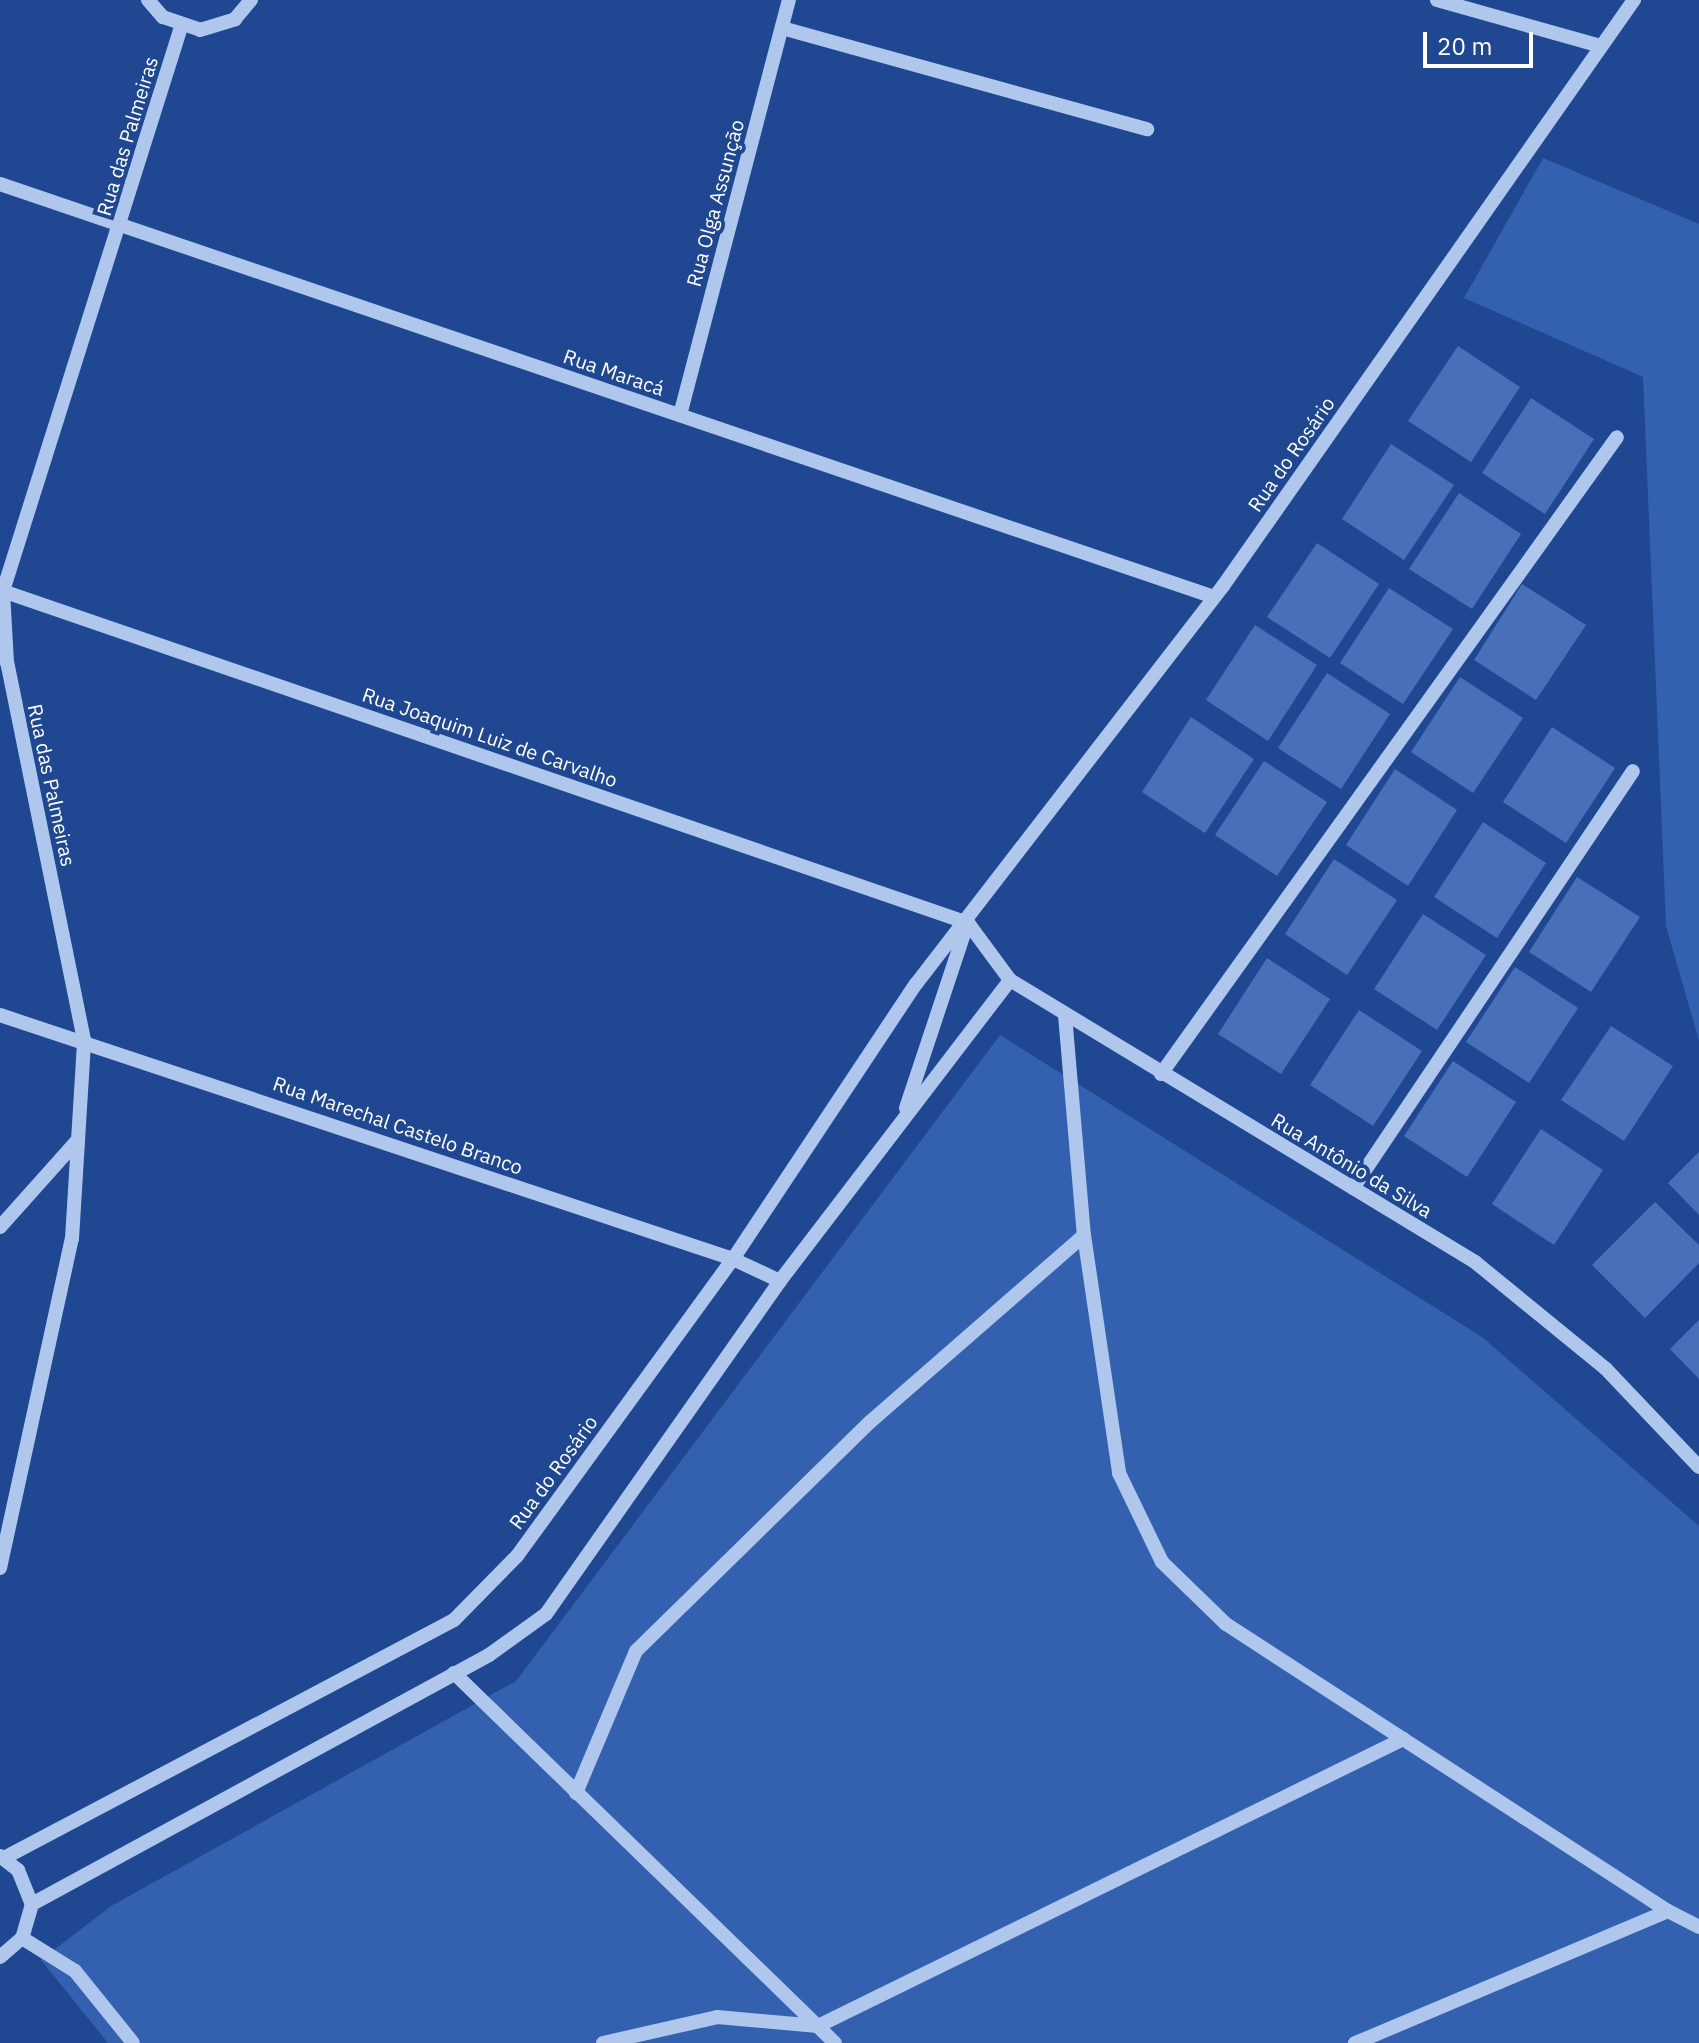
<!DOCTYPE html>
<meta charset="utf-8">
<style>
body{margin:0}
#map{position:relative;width:1699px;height:2043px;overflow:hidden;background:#1f4792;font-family:"IBM Plex Sans",sans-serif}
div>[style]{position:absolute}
.green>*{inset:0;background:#3360af}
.building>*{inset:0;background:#4870b9}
.minor>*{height:14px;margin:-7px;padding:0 7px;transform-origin:7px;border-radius:7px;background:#b0c7ed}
span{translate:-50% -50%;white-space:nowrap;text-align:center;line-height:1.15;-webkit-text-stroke:8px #1f4792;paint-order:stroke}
.street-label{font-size:20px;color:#fff}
.scale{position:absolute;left:1423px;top:32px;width:110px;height:36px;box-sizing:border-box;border:4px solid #fff;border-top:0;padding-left:10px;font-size:24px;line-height:28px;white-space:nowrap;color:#fff;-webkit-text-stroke:6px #1f4792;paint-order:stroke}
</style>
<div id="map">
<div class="green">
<div style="clip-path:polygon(1543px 158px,1699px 224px,1699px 1041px,1666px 926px,1643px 377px,1464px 298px)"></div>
<div style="clip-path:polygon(1000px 1035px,1482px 1337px,1699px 1526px,1699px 2043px,108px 2043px,41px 1960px,111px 1906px,516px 1681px)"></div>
</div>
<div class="building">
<div style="clip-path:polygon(1458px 346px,1520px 387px,1471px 462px,1408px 421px)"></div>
<div style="clip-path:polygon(1531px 398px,1594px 439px,1545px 514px,1482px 473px)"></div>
<div style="clip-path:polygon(1391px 444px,1454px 485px,1404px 560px,1342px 519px)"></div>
<div style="clip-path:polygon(1459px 493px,1521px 534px,1472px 609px,1409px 569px)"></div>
<div style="clip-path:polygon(1317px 543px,1379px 584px,1330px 658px,1267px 617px)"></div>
<div style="clip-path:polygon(1522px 584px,1586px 625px,1536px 700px,1474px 660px)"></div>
<div style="clip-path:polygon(1389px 588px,1453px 629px,1403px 704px,1340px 663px)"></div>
<div style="clip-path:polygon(1255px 625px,1317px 665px,1268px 741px,1206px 700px)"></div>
<div style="clip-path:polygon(1327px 673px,1390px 714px,1341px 789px,1278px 748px)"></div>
<div style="clip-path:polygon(1460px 677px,1523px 718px,1473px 793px,1411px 752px)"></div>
<div style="clip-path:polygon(1191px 717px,1254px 759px,1205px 833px,1142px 792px)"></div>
<div style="clip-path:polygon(1552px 727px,1615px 768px,1566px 843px,1503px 802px)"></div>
<div style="clip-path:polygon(1264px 761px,1327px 802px,1277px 876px,1215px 835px)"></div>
<div style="clip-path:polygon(1395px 769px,1457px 810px,1408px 886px,1346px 845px)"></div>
<div style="clip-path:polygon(1483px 822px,1546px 863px,1497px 938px,1434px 897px)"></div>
<div style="clip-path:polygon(1334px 859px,1397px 900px,1347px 975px,1285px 934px)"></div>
<div style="clip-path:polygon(1577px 877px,1640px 917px,1591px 992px,1529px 952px)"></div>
<div style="clip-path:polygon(1423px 914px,1486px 955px,1437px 1030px,1374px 989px)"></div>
<div style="clip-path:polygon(1267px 958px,1330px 999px,1281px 1074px,1218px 1034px)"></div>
<div style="clip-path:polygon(1515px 967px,1578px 1008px,1529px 1083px,1466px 1042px)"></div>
<div style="clip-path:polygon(1359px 1010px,1422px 1051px,1373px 1126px,1310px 1085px)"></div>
<div style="clip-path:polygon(1611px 1026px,1673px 1066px,1624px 1141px,1561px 1100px)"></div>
<div style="clip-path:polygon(1453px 1061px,1516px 1102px,1467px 1177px,1404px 1136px)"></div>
<div style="clip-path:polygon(1541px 1129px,1603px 1170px,1554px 1245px,1492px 1204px)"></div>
<div style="clip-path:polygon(1699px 1152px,1699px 1215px,1668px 1183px)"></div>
<div style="clip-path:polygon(1655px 1202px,1699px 1245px,1699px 1263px,1645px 1318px,1592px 1265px)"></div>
<div style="clip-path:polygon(1699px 1320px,1699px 1379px,1670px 1349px)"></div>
</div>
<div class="minor">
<div style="left:148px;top:0;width:23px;rotate:49deg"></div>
<div style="left:163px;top:17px;width:39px;rotate:19deg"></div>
<div style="left:200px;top:30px;width:37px;rotate:-17deg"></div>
<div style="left:235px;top:19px;width:25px;rotate:-50deg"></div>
<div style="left:1437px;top:0;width:170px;rotate:15.7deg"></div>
<div style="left:782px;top:28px;width:379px;rotate:15.5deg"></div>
<div style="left:0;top:184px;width:1282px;rotate:18.79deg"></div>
<div style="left:680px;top:415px;width:429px;rotate:-75.3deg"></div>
<div style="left:0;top:590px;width:1024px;rotate:18.98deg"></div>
<div style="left:968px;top:923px;width:71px;rotate:53.6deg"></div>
<div style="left:1010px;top:980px;width:544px;rotate:31.23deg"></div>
<div style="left:1475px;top:1262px;width:169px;rotate:39.2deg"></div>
<div style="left:1606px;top:1369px;width:135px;rotate:46.5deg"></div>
<div style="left:0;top:1015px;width:773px;rotate:18.41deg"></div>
<div style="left:733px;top:1259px;width:52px;rotate:25.1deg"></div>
<div style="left:1065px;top:1015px;width:221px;rotate:85.1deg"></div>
<div style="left:1084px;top:1235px;width:241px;rotate:81.6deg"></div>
<div style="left:1119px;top:1473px;width:99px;rotate:64.2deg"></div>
<div style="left:1162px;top:1562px;width:89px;rotate:44.1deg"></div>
<div style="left:1226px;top:1624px;width:527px;rotate:33deg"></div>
<div style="left:1668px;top:1911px;width:340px;rotate:157.1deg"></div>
<div style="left:1161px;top:1074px;width:783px;rotate:-54.4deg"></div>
<div style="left:906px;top:1108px;width:187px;rotate:-71.6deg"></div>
<div style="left:1353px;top:1188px;width:502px;rotate:-56.12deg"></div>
<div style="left:0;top:1227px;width:115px;rotate:-48.2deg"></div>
<div style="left:0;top:1568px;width:337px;rotate:-77.7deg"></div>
<div style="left:72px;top:1239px;width:199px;rotate:-86.5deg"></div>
<div style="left:84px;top:1040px;width:385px;rotate:-101.5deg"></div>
<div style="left:7px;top:663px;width:72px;rotate:-93.2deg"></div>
<div style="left:3px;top:591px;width:591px;rotate:-72.48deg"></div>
<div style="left:454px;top:1673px;width:531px;rotate:44.16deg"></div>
<div style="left:576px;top:1793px;width:154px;rotate:-67.1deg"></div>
<div style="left:636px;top:1651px;width:327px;rotate:-44.4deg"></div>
<div style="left:870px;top:1422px;width:284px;rotate:-41.1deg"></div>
<div style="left:0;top:1856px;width:23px;rotate:38deg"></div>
<div style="left:18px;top:1870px;width:37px;rotate:68deg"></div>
<div style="left:32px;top:1904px;width:35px;rotate:106deg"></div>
<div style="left:22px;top:1938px;width:29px;rotate:139deg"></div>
<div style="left:4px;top:1858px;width:509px;rotate:-27.87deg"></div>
<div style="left:454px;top:1620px;width:90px;rotate:-45.5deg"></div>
<div style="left:517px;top:1556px;width:367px;rotate:-54deg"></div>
<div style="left:733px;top:1259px;width:330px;rotate:-56.4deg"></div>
<div style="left:916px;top:984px;width:503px;rotate:-52.35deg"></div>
<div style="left:1223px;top:586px;width:716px;rotate:-54.96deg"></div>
<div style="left:32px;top:1904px;width:520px;rotate:-28.58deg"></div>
<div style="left:489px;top:1655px;width:70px;rotate:-35.7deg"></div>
<div style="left:546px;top:1614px;width:412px;rotate:-54.9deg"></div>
<div style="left:783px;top:1277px;width:374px;rotate:-52.6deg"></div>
<div style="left:1668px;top:1911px;width:35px;rotate:27deg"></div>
<div style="left:22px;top:1938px;width:62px;rotate:31.9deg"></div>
<div style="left:75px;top:1971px;width:92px;rotate:51.1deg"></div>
<div style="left:603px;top:2043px;width:117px;rotate:-12.8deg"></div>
<div style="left:717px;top:2017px;width:101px;rotate:5.1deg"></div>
<div style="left:818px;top:2026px;width:652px;rotate:-26.13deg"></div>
</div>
<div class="street-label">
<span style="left:127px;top:136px;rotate:-73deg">Rua das Palmeiras</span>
<span style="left:715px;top:203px;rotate:-75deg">Rua Olga Assunção</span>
<span style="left:614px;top:372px;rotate:19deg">Rua Maracá</span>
<span style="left:1291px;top:454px;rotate:-55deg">Rua do Rosário</span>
<span style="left:490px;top:737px;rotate:19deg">Rua Joaquim Luiz de Carvalho</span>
<span style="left:52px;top:785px;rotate:78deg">Rua das Palmeiras</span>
<span style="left:398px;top:1125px;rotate:19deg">Rua Marechal Castelo Branco</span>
<span style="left:1352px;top:1165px;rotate:31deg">Rua Antônio da Silva</span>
<span style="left:553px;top:1472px;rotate:-54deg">Rua do Rosário</span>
</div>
<div class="scale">20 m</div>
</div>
